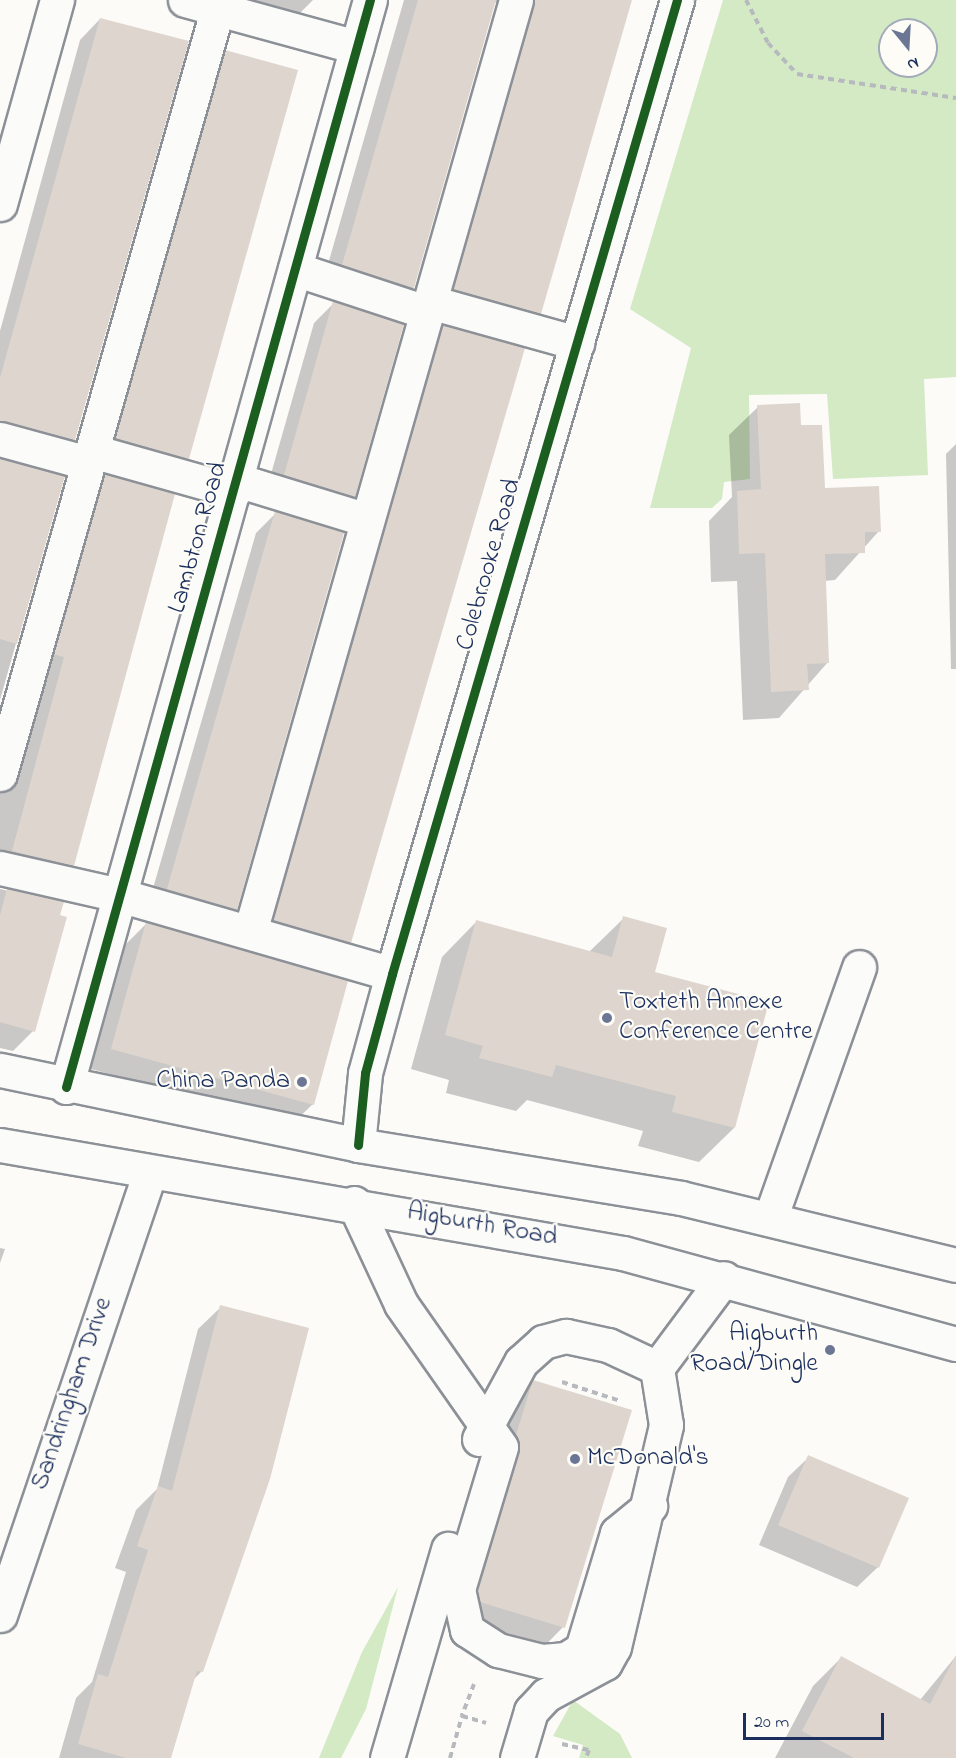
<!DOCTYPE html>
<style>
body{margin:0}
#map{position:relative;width:956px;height:1758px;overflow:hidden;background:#fcfbf8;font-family:"Indie Flower",sans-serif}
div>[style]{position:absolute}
.green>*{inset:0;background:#d3eac4}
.shadow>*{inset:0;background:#0003}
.building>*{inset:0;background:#ded6ce}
.path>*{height:4px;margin-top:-2px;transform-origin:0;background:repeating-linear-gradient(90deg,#b6b9bd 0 6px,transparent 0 10.5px)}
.roads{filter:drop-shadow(2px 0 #8c9097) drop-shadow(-2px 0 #8c9097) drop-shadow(0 2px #8c9097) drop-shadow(0 -2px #8c9097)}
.minor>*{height:33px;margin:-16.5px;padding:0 16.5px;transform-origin:16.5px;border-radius:16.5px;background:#fbfbf9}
.highway>*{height:33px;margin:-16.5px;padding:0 16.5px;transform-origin:16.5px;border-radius:16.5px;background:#fbfbf9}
.cycleway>*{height:9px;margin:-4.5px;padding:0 4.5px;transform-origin:4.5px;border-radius:4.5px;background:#1b5e20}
.dots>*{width:16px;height:16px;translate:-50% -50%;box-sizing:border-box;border:3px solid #fdfcf7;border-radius:50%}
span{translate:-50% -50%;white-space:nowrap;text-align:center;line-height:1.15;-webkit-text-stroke:4.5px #fdfcf7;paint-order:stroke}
.street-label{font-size:26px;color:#1b2f5e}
.poi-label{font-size:26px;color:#1b2f5e}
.left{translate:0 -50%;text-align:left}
.right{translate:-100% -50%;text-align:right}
.north{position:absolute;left:878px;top:18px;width:60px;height:60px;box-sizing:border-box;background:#fdfcf7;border:2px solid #a3aaba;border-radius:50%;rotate:162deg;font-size:16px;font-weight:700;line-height:24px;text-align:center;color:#1b2f5e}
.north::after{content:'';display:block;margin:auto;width:21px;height:27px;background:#6a7694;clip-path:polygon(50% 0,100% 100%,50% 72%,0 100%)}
.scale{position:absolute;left:743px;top:1713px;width:141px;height:27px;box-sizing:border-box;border:3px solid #1b2f5e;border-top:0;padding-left:8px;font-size:18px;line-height:21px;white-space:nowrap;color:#1b2f5e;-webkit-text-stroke:4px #fdfcf7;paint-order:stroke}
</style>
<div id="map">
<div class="green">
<div style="clip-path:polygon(evenodd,723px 0,956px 0,956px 377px,924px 379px,928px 475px,833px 479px,827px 394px,749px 395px,750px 479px,724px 482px,722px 499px,712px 508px,650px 508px,691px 348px,630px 309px,723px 0,890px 30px,926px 30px,926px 66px,890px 66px,890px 30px)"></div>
<div style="clip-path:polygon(398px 1587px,366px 1709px,341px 1758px,319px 1758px,362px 1652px)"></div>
<div style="clip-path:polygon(573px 1700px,620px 1734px,632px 1758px,579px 1758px,583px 1745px,553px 1736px)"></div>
</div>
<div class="shadow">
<div style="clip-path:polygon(246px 0,313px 0,297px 16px)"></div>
<div style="clip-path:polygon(404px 0,631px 0,540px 313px,520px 333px,434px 309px,500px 1px,494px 3px,413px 288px,393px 308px,322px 285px)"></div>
<div style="clip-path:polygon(100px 19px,74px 439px,54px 460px,0 445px,0 331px,80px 40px)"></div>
<div style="clip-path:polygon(226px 52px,187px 458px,167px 478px,96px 458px,205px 72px)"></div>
<div style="clip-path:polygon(334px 303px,353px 496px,333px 516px,265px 495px,314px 323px)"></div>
<div style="clip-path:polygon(443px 327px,350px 942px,330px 962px,254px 940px,423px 347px)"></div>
<div style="clip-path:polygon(758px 407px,800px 427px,824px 490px,879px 531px,835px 580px,824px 581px,828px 662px,779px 718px,743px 720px,737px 581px,711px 582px,709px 521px,732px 497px,729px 435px)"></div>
<div style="clip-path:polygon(956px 444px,956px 669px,951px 669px,946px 454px)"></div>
<div style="clip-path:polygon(0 460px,63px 477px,0 700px)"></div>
<div style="clip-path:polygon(105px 476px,73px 865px,52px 885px,0 873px,0 793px,85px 496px)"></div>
<div style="clip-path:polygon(276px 513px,236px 909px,215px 929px,147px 909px,256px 533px)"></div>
<div style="clip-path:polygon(0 889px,62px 903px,33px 1031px,13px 1051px,0 1048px)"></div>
<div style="clip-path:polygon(624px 918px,734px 1128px,699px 1162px,638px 1146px,643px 1131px,527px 1100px,516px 1111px,446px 1093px,449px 1080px,411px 1069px,442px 957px,476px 922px,589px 952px)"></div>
<div style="clip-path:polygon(146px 924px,313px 1104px,292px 1124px,91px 1069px,126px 944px)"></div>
<div style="clip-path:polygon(0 1248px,5px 1249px,0 1263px)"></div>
<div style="clip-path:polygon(221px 1307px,201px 1672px,192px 1681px,167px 1758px,59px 1758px,76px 1698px,92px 1682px,126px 1572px,115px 1568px,136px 1510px,157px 1489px,198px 1329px)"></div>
<div style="clip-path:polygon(533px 1382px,563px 1627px,535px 1656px,452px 1630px,505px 1410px)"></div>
<div style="clip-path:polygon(809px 1457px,878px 1567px,857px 1587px,759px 1545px,788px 1477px)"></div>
<div style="clip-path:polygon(956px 1656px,956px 1758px,775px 1758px,813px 1686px,841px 1658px,920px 1700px)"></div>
</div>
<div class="building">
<div style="clip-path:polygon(418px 0,496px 0,414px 288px,342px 265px)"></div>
<div style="clip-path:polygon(534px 0,632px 0,541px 314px,453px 289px)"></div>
<div style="clip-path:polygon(100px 18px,189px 41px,75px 440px,0 421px,0 378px)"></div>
<div style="clip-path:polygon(225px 50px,298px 70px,189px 459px,115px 438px)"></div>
<div style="clip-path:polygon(333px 301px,404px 324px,355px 497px,284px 475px)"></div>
<div style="clip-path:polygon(443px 325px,525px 348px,351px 943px,273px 920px)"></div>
<div style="clip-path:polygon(800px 403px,801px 425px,822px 425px,825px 488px,879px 486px,881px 532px,865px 532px,865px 553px,825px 554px,829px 663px,807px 664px,809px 690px,771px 692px,765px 553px,739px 554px,737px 491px,761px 489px,757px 405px)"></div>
<div style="clip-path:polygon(0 458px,65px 476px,17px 644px,0 639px)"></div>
<div style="clip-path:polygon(105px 474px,175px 494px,74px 866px,12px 851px,64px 657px,53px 654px)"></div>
<div style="clip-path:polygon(275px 511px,344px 533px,237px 910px,167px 889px)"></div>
<div style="clip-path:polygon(7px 889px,64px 902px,60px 915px,67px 917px,35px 1032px,0 1022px,0 915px)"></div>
<div style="clip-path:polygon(623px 916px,667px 928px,655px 972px,769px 1002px,735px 1128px,672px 1112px,676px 1096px,556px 1065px,552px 1077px,479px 1058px,483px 1046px,445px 1035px,476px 920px,612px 957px)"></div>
<div style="clip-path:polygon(146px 922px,348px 981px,314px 1105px,111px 1049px)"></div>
<div style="clip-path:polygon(220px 1305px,309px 1328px,270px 1479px,203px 1672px,197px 1671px,171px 1758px,126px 1758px,78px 1744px,98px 1674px,108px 1677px,148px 1550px,137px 1546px,158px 1486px,172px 1491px)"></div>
<div style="clip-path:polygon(533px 1380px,632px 1410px,565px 1628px,480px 1602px,477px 1590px,519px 1452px,516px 1435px)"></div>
<div style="clip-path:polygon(808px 1455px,909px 1498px,879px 1568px,778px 1525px)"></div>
<div style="clip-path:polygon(956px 1655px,956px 1758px,854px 1758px,802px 1731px,841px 1656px,930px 1704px)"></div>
</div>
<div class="path">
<div style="left:746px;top:0;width:48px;rotate:62.9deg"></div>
<div style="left:768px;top:43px;width:42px;rotate:46.9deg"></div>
<div style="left:797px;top:74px;width:161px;rotate:8.6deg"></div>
<div style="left:562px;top:1382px;width:61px;rotate:18.1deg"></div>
<div style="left:474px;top:1684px;width:34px;rotate:111deg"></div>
<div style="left:462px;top:1716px;width:25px;rotate:16deg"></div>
<div style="left:562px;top:1744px;width:28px;rotate:13deg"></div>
<div style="left:589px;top:1750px;width:9px;rotate:111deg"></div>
<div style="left:450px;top:1758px;width:44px;rotate:-74.1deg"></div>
</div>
<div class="roads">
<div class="minor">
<div style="left:185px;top:0;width:178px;rotate:15.3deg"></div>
<div style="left:0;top:204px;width:212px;rotate:-74.4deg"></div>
<div style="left:295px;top:269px;width:138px;rotate:18.2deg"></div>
<div style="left:430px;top:302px;width:153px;rotate:15.6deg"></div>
<div style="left:0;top:439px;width:91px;rotate:15.3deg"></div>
<div style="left:92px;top:451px;width:148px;rotate:15.7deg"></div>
<div style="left:237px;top:480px;width:136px;rotate:17.1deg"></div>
<div style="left:0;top:774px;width:805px;rotate:-74.13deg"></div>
<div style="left:0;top:868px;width:122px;rotate:12.8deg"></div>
<div style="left:119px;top:895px;width:284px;rotate:16.1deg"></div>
<div style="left:250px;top:932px;width:969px;rotate:-74.07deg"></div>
<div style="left:66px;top:1087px;width:1129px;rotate:-74.38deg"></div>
<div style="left:358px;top:1145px;width:72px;rotate:-84.4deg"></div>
<div style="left:365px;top:1073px;width:103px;rotate:-74.7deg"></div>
<div style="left:392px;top:974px;width:1015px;rotate:-73.69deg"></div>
<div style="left:354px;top:1203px;width:111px;rotate:65deg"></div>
<div style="left:401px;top:1304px;width:174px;rotate:55deg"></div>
<div style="left:501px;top:1447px;width:148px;rotate:106.8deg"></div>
<div style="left:458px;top:1589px;width:42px;rotate:77.6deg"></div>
<div style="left:467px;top:1630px;width:37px;rotate:33deg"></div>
<div style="left:498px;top:1650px;width:45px;rotate:14deg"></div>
<div style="left:542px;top:1661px;width:24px;rotate:-5deg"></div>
<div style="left:566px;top:1659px;width:19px;rotate:-32deg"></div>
<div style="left:582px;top:1649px;width:121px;rotate:-73.2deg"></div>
<div style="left:617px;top:1533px;width:43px;rotate:-39.3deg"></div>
<div style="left:771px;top:1216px;width:264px;rotate:-70.5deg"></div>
<div style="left:479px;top:1439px;width:88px;rotate:-61.4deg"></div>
<div style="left:521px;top:1362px;width:30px;rotate:-42deg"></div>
<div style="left:543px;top:1342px;width:24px;rotate:-15deg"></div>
<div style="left:566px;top:1336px;width:43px;rotate:12.1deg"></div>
<div style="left:608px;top:1345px;width:54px;rotate:25.1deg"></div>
<div style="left:0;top:1615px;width:465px;rotate:-71.3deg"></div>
<div style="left:387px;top:1758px;width:218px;rotate:-73.7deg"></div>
<div style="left:517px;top:1758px;width:49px;rotate:-73.4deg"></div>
<div style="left:531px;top:1711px;width:22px;rotate:-47deg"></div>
<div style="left:546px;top:1695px;width:67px;rotate:-28.5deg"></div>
<div style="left:605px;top:1663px;width:18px;rotate:-61deg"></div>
<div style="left:614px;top:1647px;width:228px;rotate:-76.8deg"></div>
<div style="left:666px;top:1425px;width:58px;rotate:-99deg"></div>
<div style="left:657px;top:1368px;width:112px;rotate:-53.3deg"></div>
</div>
<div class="highway">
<div style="left:0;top:1070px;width:366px;rotate:11.8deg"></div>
<div style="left:358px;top:1145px;width:327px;rotate:9.3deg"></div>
<div style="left:681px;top:1198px;width:283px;rotate:13.7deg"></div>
<div style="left:0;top:1145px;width:632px;rotate:9.83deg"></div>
<div style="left:623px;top:1253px;width:345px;rotate:15.3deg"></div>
</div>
</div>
<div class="cycleway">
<div style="left:66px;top:1087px;width:1129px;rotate:-74.38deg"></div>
<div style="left:358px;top:1145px;width:72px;rotate:-84.4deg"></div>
<div style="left:365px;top:1073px;width:103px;rotate:-74.7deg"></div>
<div style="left:392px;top:974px;width:1015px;rotate:-73.69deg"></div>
</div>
<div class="dots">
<div style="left:607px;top:1018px;background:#6a7694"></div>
<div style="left:302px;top:1082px;background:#6a7694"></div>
<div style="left:830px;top:1350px;background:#6a7694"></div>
<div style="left:575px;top:1459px;background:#6a7694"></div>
</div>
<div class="street-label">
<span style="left:199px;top:538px;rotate:-74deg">Lambton Road</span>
<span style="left:490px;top:565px;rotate:-74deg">Colebrooke Road</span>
<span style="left:482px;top:1226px;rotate:10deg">Aigburth Road</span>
<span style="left:73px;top:1394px;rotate:-71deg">Sandringham Drive</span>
</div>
<div class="poi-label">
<span class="left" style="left:619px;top:1018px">Toxteth Annexe<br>Conference Centre</span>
<span class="right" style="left:290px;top:1082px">China Panda</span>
<span class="right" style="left:818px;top:1350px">Aigburth<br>Road/Dingle</span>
<span class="left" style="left:587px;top:1459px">McDonald's</span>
</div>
<div class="north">N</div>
<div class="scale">20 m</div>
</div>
